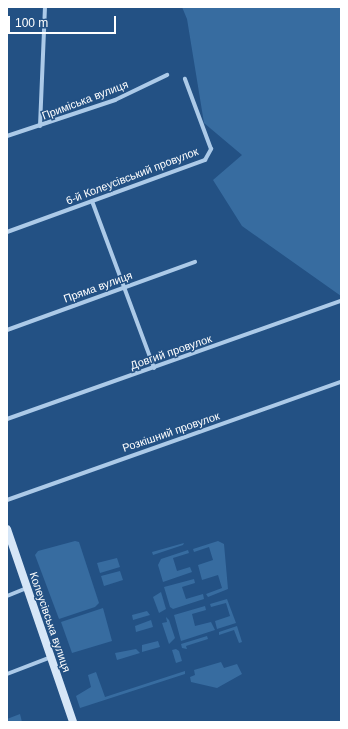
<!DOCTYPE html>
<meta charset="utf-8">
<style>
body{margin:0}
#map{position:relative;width:348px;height:729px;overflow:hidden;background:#235184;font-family:Arial,sans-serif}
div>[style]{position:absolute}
.green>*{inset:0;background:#376ca0}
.street>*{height:4px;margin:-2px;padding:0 2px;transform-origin:2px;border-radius:2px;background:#accae8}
.secondary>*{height:8px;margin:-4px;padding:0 4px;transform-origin:4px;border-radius:4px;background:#d6e6f7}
span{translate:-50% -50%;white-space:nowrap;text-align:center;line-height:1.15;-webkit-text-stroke:3px #235184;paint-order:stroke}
.street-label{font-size:11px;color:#fff}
.frame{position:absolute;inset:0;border:8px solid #fff;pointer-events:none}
.scale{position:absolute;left:8px;top:16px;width:108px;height:18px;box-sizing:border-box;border:2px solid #fff;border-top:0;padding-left:5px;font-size:12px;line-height:14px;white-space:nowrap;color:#fff;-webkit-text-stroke:3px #235184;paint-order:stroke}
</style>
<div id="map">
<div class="green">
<div style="clip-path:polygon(182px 7px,341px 7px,341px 296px,242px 226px,213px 180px,242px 155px,204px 123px,187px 19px)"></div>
<div style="clip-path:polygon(75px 541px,79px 542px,99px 603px,95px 607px,59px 619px,35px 555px,38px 551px)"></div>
<div style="clip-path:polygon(218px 541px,224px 544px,228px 589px,208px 597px,206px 594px,222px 588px,218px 575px,202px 580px,198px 565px,213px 560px,209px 547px,194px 552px,193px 549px)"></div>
<div style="clip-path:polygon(184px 543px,183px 545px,153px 555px,152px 552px)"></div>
<div style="clip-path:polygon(188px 550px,189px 553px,173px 558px,177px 571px,190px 567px,192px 572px,163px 582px,158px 565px,161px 559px)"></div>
<div style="clip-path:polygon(117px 558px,120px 567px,100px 573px,97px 563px)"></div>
<div style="clip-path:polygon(120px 571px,123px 580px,104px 586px,101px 576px)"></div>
<div style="clip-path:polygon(194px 579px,195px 583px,182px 587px,186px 599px,203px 594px,204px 599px,173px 609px,170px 607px,164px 587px)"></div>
<div style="clip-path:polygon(161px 592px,166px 609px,159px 613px,153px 597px)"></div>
<div style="clip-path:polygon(227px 599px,236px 623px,217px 629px,215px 621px,230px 616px,226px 603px,211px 607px,210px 604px)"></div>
<div style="clip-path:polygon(205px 606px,206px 610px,192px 614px,195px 626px,211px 622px,215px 630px,181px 641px,174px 615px)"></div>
<div style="clip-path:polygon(103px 608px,112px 641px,72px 653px,61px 622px)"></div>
<div style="clip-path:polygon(147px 611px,150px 615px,133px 620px,132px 615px)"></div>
<div style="clip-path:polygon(166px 617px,169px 620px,175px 638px,169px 644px,162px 623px,167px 622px)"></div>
<div style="clip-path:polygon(151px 620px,153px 627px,136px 632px,135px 626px)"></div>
<div style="clip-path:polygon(237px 626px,242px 642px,239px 643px,234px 630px,219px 635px,219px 632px)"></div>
<div style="clip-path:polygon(207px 636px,208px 639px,186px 646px,187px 649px,182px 648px,181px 644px)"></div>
<div style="clip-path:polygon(158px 641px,160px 647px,142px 652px,142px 645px)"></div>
<div style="clip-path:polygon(136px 649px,140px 653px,117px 660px,115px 653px)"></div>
<div style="clip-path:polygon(176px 649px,179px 651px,182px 661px,176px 663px,172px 650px)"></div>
<div style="clip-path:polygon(221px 662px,224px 668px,237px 664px,242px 674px,217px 688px,191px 682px,190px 677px,195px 675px,194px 670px)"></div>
<div style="clip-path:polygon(185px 671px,185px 674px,80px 708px,76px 696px,91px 687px,88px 675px,96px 672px,105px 697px)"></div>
<div style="clip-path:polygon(20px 714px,22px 722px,7px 722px,7px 719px)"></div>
</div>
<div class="street">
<div style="left:40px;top:126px;width:119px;rotate:-87.6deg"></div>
<div style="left:7px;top:136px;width:114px;rotate:-18.4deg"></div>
<div style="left:115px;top:100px;width:58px;rotate:-25.7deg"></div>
<div style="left:92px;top:201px;width:178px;rotate:69.6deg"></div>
<div style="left:7px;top:232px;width:211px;rotate:-20deg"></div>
<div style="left:205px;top:160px;width:13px;rotate:-61deg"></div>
<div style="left:211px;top:149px;width:75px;rotate:-110.4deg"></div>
<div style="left:7px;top:330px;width:200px;rotate:-19.9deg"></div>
<div style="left:7px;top:419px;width:354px;rotate:-19.5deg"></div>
<div style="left:7px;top:500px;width:354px;rotate:-19.5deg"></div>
<div style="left:7px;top:596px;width:22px;rotate:-22deg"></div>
<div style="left:7px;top:674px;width:47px;rotate:-21.1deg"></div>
</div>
<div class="secondary">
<div style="left:7px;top:529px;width:204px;rotate:71.1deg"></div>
</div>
<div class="street-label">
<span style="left:85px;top:100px;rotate:-21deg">Приміська вулиця</span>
<span style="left:132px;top:176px;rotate:-21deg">6-й Колеусівський провулок</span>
<span style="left:98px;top:287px;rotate:-20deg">Пряма вулиця</span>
<span style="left:171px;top:352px;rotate:-19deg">Довгий провулок</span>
<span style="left:171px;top:432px;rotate:-19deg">Розкішний провулок</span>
<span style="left:50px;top:622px;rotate:71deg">Колеусівська вулиця</span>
</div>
<div class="frame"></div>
<div class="scale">100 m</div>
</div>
